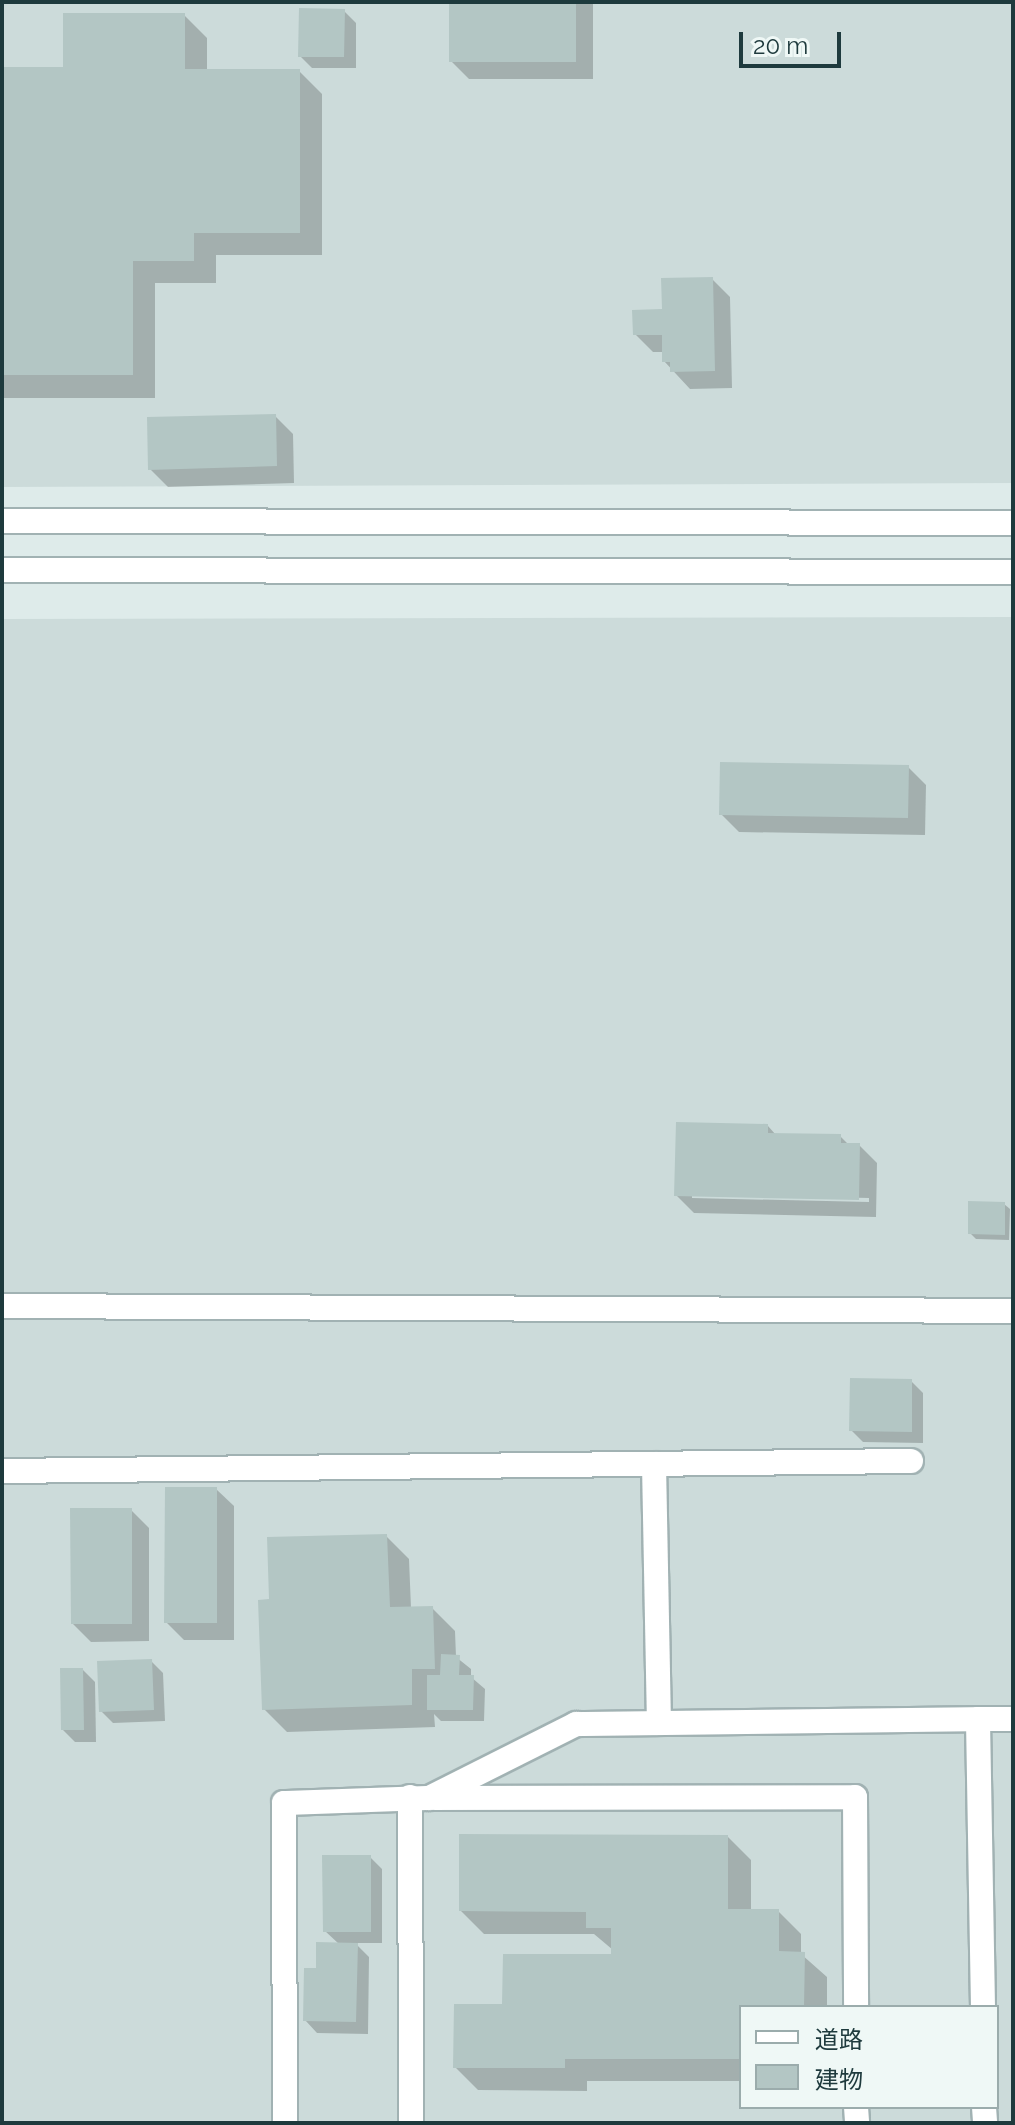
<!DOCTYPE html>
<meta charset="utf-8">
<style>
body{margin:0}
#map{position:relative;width:1015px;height:2125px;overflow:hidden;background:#deebea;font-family:Raleway,"Noto Sans JP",sans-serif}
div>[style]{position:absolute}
.built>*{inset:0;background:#ccdbda}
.shadow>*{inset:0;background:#0003}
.building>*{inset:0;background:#b3c6c4}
.roads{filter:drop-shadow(2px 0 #a1b2b3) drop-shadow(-2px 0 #a1b2b3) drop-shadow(0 2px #a1b2b3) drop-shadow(0 -2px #a1b2b3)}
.minor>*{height:24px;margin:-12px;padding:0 12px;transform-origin:12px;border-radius:12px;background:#fff}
span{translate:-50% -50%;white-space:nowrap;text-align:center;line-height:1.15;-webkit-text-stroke:7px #eff8f6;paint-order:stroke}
.frame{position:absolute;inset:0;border:4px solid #1e3a3d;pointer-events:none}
.legend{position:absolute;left:739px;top:2005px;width:260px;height:104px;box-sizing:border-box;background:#eff8f6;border:2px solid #9bacac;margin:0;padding:10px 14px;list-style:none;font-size:24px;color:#1e3a3d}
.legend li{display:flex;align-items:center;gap:16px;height:40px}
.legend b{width:40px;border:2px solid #9bacac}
.scale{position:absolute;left:739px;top:32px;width:102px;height:36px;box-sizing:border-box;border:4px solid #1e3a3d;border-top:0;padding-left:10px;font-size:24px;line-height:28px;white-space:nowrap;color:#1e3a3d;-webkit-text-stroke:6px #eff8f6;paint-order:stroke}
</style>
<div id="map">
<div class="built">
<div style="clip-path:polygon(2px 2px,1013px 2px,1013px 483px,2px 487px)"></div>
<div style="clip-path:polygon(evenodd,1013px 617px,1013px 2123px,2px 2123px,2px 619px,1013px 617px,741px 2007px,997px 2007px,997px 2107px,741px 2107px,741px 2007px)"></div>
</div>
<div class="shadow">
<div style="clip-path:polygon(451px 2px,593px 2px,593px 79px,469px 79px,451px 61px)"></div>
<div style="clip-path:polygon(344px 11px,356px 23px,356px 68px,312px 68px,300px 56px)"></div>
<div style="clip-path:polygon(184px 15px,207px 38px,207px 71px,299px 71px,322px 94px,322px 255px,216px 255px,216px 283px,155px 283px,155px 398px,2px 398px,2px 69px,65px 69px)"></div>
<div style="clip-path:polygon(712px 279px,730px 297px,732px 388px,690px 389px,664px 361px,664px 352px,653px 352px,635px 334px)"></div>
<div style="clip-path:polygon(275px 416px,293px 434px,294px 483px,168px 487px,150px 469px)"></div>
<div style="clip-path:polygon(2px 734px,4px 735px,2px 853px)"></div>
<div style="clip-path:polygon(908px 767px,926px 785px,925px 835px,739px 832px,721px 814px)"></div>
<div style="clip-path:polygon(evenodd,768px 1126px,776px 1135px,840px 1136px,849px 1145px,859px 1145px,877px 1163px,876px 1217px,694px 1213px,676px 1195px,768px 1126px,692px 1194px,869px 1198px,869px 1202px,692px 1198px,692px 1194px)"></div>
<div style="clip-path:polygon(1004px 1204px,1010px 1209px,1009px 1240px,976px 1239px,970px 1233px)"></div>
<div style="clip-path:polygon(911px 1381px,923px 1393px,923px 1443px,863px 1442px,851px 1430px)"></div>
<div style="clip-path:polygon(216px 1489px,234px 1506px,234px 1640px,184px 1640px,166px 1622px)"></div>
<div style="clip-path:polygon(131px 1510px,149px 1528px,149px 1641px,91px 1642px,73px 1624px)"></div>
<div style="clip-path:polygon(386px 1536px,409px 1559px,411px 1608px,432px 1608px,455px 1631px,456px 1657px,471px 1669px,471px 1677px,485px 1689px,484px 1721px,441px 1721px,434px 1714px,435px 1727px,287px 1732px,264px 1709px,271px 1601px)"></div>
<div style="clip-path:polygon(151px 1661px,163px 1673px,165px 1721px,113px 1723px,101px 1711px)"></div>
<div style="clip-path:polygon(83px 1670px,95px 1682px,96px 1742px,75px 1742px,63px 1730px)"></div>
<div style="clip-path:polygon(728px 1837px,751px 1860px,751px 1911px,778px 1911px,801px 1934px,801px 1954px,827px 1977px,827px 2007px,741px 2007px,741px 2081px,587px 2081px,587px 2091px,478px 2090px,455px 2067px,504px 2006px,613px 1956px,613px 1950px,594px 1934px,484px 1934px,461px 1911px)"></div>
<div style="clip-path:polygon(370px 1857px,382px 1869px,382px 1943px,355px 1943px,369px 1957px,368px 2034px,317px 2033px,305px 2020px,318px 1970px,339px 1944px,325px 1931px)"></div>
</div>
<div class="building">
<div style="clip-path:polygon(449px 2px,576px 2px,576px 62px,449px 62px)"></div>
<div style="clip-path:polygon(299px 8px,345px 9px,344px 57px,298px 57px)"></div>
<div style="clip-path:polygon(63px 13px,185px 13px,185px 69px,300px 69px,300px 233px,194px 233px,194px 261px,133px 261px,133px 375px,2px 375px,2px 67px,63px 67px)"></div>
<div style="clip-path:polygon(713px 277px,715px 371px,670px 372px,670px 362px,662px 362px,662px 335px,633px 335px,632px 310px,662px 309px,661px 278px)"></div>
<div style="clip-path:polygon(276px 414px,277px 466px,148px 470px,147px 417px)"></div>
<div style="clip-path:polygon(720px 762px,909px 765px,908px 818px,719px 815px)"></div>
<div style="clip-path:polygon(676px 1122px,768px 1124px,768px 1133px,841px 1134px,841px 1143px,860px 1143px,859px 1200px,674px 1196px)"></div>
<div style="clip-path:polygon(968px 1201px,1005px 1202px,1005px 1235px,968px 1234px)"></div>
<div style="clip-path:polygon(850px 1378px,912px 1379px,912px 1432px,849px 1431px)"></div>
<div style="clip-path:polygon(165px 1487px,217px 1487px,217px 1623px,164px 1623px)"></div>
<div style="clip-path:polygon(70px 1508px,132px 1508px,132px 1624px,71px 1624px)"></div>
<div style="clip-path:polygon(387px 1534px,390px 1607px,433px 1606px,435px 1669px,412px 1669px,412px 1705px,262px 1710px,258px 1600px,269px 1599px,267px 1537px)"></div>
<div style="clip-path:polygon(441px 1654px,460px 1655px,459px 1675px,474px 1675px,473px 1710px,427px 1710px,427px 1675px,440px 1675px)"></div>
<div style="clip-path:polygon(152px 1659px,154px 1710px,99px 1712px,97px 1661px)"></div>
<div style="clip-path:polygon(60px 1668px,83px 1668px,84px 1730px,61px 1730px)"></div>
<div style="clip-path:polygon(459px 1834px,728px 1835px,728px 1909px,779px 1909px,779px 1951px,805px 1952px,804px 2007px,741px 2007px,741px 2059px,565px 2059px,565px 2068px,453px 2068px,454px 2004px,502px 2004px,503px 1954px,611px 1954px,611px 1928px,586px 1928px,586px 1912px,459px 1911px)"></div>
<div style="clip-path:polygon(322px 1855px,371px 1855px,371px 1932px,323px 1932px)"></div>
<div style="clip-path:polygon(316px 1942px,358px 1943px,356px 2022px,303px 2021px,304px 1968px,316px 1968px)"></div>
</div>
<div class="roads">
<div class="minor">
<div style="left:2px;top:521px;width:1011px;rotate:0.11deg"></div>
<div style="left:2px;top:570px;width:1011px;rotate:0.11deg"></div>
<div style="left:2px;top:1306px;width:1011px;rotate:0.28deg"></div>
<div style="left:654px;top:1464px;width:259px;rotate:88.9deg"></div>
<div style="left:2px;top:1471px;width:909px;rotate:-0.63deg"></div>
<div style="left:410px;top:1797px;width:326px;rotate:89.8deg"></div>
<div style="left:435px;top:1798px;width:420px;rotate:-0.1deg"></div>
<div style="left:855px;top:1797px;width:210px;rotate:89.7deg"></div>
<div style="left:983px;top:2007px;width:288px;rotate:-91deg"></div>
<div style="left:978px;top:1719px;width:35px"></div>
<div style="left:856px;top:2107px;width:16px;rotate:86deg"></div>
<div style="left:984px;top:2107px;width:16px;rotate:86deg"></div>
<div style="left:285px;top:2123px;width:320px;rotate:-90.2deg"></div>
<div style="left:284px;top:1803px;width:145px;rotate:-2deg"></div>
<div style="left:429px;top:1798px;width:165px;rotate:-26.7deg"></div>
<div style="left:576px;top:1724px;width:402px;rotate:-0.7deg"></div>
</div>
</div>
<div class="frame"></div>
<ul class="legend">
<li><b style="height:10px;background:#fff"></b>道路</li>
<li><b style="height:22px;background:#b3c6c4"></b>建物</li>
</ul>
<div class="scale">20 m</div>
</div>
